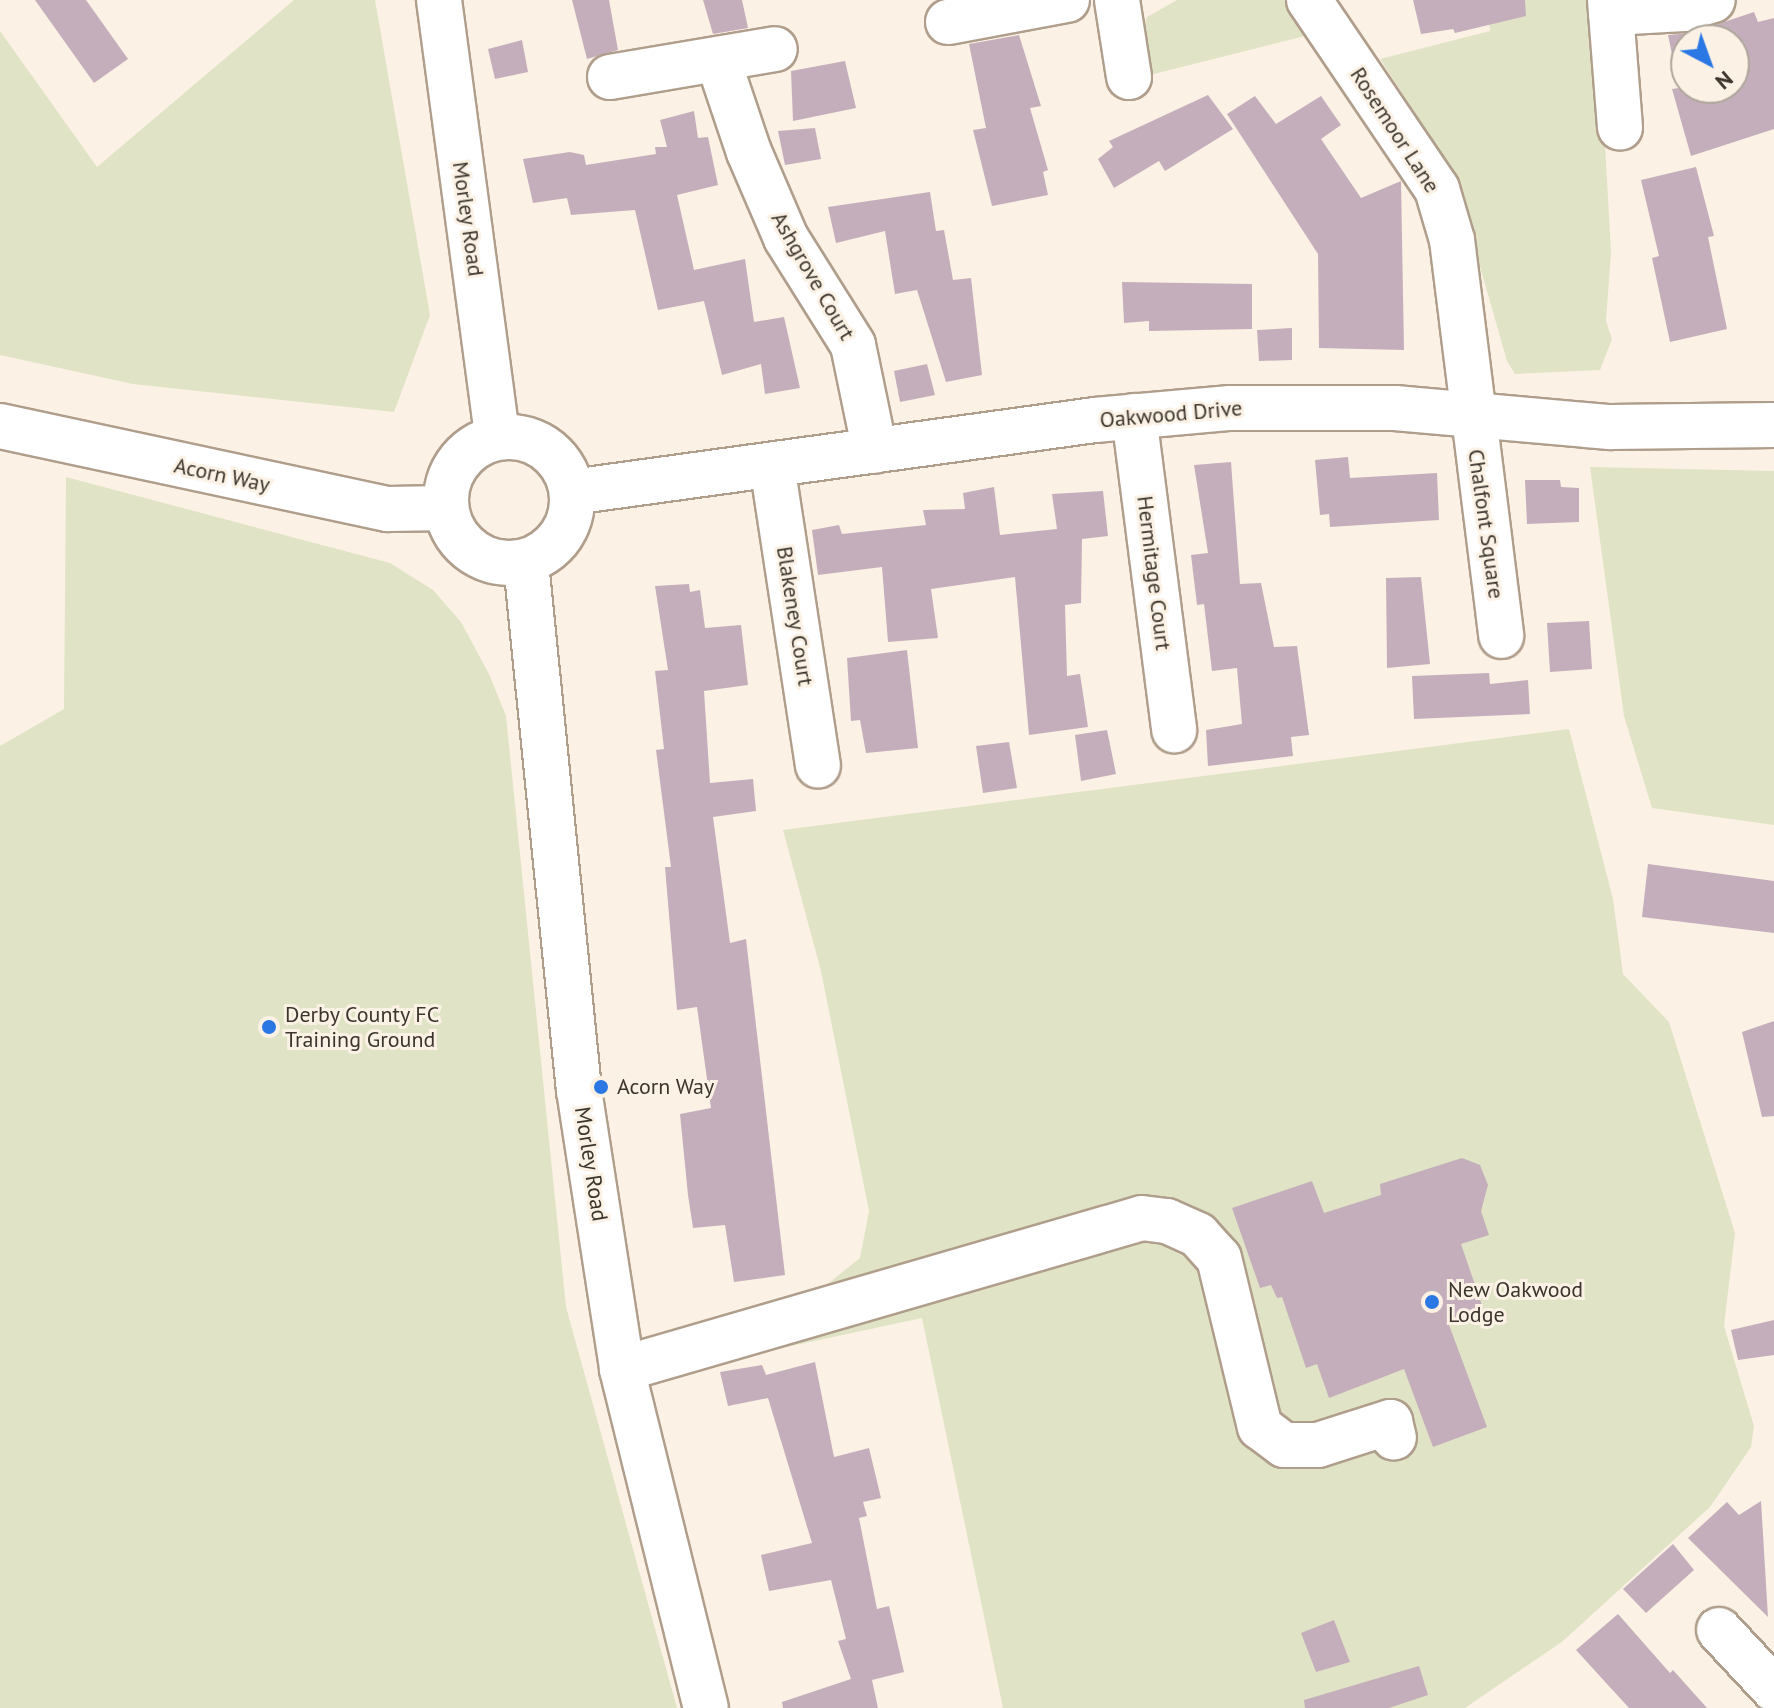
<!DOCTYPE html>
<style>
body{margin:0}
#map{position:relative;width:1774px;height:1708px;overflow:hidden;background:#fcf1e5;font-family:"PT Sans",sans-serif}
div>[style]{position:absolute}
.green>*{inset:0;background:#e0e3c5}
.building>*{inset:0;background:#c5aebb}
.roads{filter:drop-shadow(2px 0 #b09e8c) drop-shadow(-2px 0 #b09e8c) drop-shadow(0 2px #b09e8c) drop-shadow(0 -2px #b09e8c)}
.minor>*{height:44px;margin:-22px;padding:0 22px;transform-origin:22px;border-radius:22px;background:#fff}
.minor>.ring{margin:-22px;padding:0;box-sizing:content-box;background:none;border:44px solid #fff;border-radius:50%}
.dots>*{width:22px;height:22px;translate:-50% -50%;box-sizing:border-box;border:4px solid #fcf1e5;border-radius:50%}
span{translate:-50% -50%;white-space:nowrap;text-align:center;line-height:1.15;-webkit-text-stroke:6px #fcf1e5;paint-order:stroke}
.street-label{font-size:22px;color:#3c352d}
.poi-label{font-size:22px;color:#3c352d}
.left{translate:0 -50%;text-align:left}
.north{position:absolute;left:1670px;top:24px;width:80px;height:80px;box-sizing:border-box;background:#fcf1e5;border:2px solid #afa69b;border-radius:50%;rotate:139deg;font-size:22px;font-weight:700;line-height:32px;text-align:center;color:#3c352d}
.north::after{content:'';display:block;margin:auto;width:28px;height:36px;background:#2b78e4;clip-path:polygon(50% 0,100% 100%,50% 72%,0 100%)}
</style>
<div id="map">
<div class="green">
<div style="clip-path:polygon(294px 0,375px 0,430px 315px,394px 412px,133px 384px,0 355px,0 31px,97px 167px)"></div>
<div style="clip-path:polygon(1177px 0,1287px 0,1305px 36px,1146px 76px,1139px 40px,1147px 17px)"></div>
<div style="clip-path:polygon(1487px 0,1597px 0,1611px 252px,1606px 321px,1612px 339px,1600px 370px,1515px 374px,1507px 361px,1453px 172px,1380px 59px,1490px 31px)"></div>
<div style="clip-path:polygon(1590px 467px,1774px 471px,1774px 825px,1652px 808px,1624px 716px)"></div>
<div style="clip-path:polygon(66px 477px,390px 563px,433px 590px,461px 622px,489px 674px,506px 716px,566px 1307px,677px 1708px,0 1708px,0 746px,64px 709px)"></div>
<div style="clip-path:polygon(1569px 729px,1613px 899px,1623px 974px,1669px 1022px,1735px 1233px,1724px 1326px,1754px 1426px,1751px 1447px,1710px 1507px,1563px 1641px,1465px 1708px,1003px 1708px,922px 1318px,735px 1358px,860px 1258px,869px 1211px,821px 971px,783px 830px)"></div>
</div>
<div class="building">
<div style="clip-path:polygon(35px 0,86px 0,128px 59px,94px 83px)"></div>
<div style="clip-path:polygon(572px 0,609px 0,618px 50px,587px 59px)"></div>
<div style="clip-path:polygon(703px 0,742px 0,748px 28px,713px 34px)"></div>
<div style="clip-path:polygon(1413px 0,1525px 0,1526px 16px,1455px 33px,1453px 29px,1421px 34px)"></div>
<div style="clip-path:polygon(evenodd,1754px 12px,1758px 22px,1774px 18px,1774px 129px,1691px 156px,1672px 89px,1679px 88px,1668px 35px,1691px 33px,1754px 12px,1686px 40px,1734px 40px,1734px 88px,1686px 88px,1686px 40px)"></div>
<div style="clip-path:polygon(1019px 35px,1041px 106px,1030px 108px,1048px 170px,1043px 172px,1048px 195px,992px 206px,973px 130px,986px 128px,969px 44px)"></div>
<div style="clip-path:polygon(522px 40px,528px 72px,495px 79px,488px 49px)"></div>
<div style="clip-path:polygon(845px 61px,856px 108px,793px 121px,791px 71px)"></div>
<div style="clip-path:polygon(1208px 95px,1233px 129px,1165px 171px,1159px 161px,1114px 188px,1098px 159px,1113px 147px,1109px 141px)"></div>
<div style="clip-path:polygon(1255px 96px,1276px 124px,1321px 96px,1341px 125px,1321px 139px,1361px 198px,1401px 181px,1404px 350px,1319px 348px,1318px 254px,1227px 114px)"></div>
<div style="clip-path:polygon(694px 111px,698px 138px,708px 137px,718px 185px,677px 195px,694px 270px,745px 259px,754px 322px,784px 317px,800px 388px,765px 394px,761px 364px,722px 375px,704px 301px,658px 310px,635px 210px,571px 215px,567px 198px,533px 203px,523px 159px,570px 152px,584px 155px,586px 165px,656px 154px,655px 147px,667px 147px,660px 120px)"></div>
<div style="clip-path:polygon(815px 128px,821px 159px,785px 165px,778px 131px)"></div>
<div style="clip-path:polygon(1696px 167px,1714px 236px,1708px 237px,1727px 329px,1670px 342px,1652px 258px,1659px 256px,1641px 180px)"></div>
<div style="clip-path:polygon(930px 192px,936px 231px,944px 230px,953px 280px,971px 278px,982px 375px,946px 382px,917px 290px,895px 294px,885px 231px,836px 243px,828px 207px)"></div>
<div style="clip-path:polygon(1122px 282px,1252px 284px,1252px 329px,1149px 331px,1149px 321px,1124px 323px)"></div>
<div style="clip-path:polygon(1292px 328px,1292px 360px,1259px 361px,1257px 330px)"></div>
<div style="clip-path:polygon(927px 364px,935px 395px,900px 402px,894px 371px)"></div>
<div style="clip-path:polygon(1348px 457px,1350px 478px,1437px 473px,1439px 520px,1330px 527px,1329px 514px,1320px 515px,1315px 460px)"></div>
<div style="clip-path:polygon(1231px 462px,1240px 584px,1261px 583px,1274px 647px,1297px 646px,1309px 735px,1291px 737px,1293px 756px,1208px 766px,1206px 730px,1242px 724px,1237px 668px,1212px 671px,1204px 604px,1197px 605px,1191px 555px,1208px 553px,1194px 465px)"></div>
<div style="clip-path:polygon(1525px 480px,1560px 480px,1561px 487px,1579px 488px,1579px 522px,1527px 524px)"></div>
<div style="clip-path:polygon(994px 487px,1000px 535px,1057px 529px,1052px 494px,1103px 491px,1108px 536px,1082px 539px,1081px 603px,1065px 605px,1067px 676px,1080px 674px,1088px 727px,1029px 735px,1015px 577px,931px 589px,938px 638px,888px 642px,882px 567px,818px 575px,812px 530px,839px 525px,842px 534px,926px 525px,923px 510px,965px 509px,963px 493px)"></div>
<div style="clip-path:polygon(1421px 577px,1430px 664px,1387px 668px,1386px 578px)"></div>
<div style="clip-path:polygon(689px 584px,690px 592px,700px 590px,705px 628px,741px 625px,748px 685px,704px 691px,710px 783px,753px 779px,756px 811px,713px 817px,730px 943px,746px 939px,785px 1275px,734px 1282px,725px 1225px,693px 1228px,688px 1195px,680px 1114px,711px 1108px,697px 1007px,677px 1010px,665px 867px,671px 867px,656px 750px,664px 749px,655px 671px,668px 670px,655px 586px)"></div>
<div style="clip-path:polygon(1589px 621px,1592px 669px,1550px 672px,1547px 623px)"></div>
<div style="clip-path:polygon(907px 650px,918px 748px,866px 753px,860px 720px,851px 721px,847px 658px)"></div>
<div style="clip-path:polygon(1489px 673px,1490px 684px,1528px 680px,1530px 714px,1414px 719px,1412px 676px)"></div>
<div style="clip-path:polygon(1107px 730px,1116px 774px,1081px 781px,1075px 735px)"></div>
<div style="clip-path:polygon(1009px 742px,1017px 788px,983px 793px,976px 746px)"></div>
<div style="clip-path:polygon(1648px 864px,1774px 881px,1774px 933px,1642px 917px)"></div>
<div style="clip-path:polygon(1774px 1021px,1774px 1116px,1762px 1117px,1742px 1032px)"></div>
<div style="clip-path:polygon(1462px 1158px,1480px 1165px,1488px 1185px,1481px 1211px,1489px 1235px,1461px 1244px,1485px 1314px,1449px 1325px,1487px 1427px,1433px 1447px,1404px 1369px,1329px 1398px,1317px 1364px,1306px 1368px,1282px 1297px,1277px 1298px,1271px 1285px,1260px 1288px,1232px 1208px,1312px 1181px,1324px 1213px,1381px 1195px,1380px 1184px)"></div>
<div style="clip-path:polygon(1774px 1320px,1774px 1355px,1738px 1360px,1731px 1330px)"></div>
<div style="clip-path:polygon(815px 1362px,834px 1457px,869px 1448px,881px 1498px,863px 1502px,867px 1516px,859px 1518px,877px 1609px,889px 1606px,904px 1672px,872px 1680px,878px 1708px,783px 1708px,782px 1702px,851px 1679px,838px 1641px,846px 1639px,831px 1580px,769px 1591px,761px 1555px,812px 1543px,768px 1398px,728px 1406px,720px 1372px,762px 1365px,766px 1375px)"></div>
<div style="clip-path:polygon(1761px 1501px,1768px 1617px,1688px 1538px,1727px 1502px,1739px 1515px)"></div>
<div style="clip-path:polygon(1673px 1544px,1694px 1570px,1646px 1613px,1623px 1589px)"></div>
<div style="clip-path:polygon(1618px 1614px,1670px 1673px,1673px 1670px,1707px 1708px,1629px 1708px,1576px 1650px)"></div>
<div style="clip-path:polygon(1334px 1620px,1350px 1662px,1316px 1672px,1301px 1633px)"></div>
<div style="clip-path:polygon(1419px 1666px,1428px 1695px,1389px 1708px,1305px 1708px,1304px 1700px)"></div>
</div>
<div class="roads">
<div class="minor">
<div style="left:439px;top:0;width:441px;rotate:82.4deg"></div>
<div style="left:1117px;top:0;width:78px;rotate:81.1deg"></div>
<div style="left:1309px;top:0;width:228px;rotate:55.9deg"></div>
<div style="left:1437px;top:189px;width:53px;rotate:73.6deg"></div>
<div style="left:1452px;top:240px;width:399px;rotate:82.9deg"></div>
<div style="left:1610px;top:0;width:128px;rotate:85.5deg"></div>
<div style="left:1611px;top:13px;width:73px;rotate:-3.1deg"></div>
<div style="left:1684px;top:9px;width:30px;rotate:-17deg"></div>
<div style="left:948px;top:22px;width:121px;rotate:-10.5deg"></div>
<div style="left:718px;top:60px;width:97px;rotate:71.4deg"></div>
<div style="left:749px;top:152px;width:94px;rotate:66.7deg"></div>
<div style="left:786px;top:238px;width:126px;rotate:57.9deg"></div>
<div style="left:853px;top:345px;width:108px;rotate:78.3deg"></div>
<div style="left:610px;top:77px;width:167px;rotate:-9.6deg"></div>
<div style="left:1134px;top:416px;width:317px;rotate:82.7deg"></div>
<div style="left:0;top:426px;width:397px;rotate:12.1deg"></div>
<div style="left:388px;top:509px;width:58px;rotate:-1deg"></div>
<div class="ring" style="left:446px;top:437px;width:82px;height:82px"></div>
<div style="left:772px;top:465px;width:304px;rotate:81.3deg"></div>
<div style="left:572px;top:492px;width:528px;rotate:-7.84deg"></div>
<div style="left:1095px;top:420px;width:136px;rotate:-5.1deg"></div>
<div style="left:1230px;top:408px;width:165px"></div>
<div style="left:1395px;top:408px;width:216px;rotate:5.1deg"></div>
<div style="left:1610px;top:427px;width:164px;rotate:-0.7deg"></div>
<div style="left:526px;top:563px;width:530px;rotate:84.26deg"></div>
<div style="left:579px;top:1090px;width:282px;rotate:81.2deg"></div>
<div style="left:622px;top:1369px;width:349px;rotate:76.1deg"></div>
<div style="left:622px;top:1369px;width:541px;rotate:-16.19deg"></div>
<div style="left:1142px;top:1218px;width:25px;rotate:7deg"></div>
<div style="left:1167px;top:1221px;width:34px;rotate:24deg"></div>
<div style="left:1198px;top:1235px;width:31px;rotate:48deg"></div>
<div style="left:1219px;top:1258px;width:174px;rotate:76.4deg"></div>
<div style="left:1260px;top:1427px;width:30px;rotate:37deg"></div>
<div style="left:1284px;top:1445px;width:34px"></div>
<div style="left:1318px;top:1445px;width:76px;rotate:-17.7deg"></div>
<div style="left:1390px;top:1422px;width:16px;rotate:76deg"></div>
<div style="left:1719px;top:1630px;width:81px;rotate:47deg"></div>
</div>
</div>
<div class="dots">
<div style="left:269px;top:1027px;background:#2b78e4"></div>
<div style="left:601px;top:1087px;background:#2b78e4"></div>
<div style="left:1432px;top:1302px;background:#2b78e4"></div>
</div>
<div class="street-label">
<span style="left:1395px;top:130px;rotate:57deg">Rosemoor Lane</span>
<span style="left:468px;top:219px;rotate:82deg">Morley Road</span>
<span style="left:813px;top:276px;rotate:60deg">Ashgrove Court</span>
<span style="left:1171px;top:414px;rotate:-5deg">Oakwood Drive</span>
<span style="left:222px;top:475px;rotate:12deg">Acorn Way</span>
<span style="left:1486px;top:524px;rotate:82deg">Chalfont Square</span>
<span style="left:1154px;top:573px;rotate:83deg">Hermitage Court</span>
<span style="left:795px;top:616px;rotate:81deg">Blakeney Court</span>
<span style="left:591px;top:1164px;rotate:81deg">Morley Road</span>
</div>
<div class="poi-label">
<span class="left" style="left:285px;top:1027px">Derby County FC<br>Training Ground</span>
<span class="left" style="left:617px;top:1087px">Acorn Way</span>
<span class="left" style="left:1448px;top:1302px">New Oakwood<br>Lodge</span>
</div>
<div class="north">N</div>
</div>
